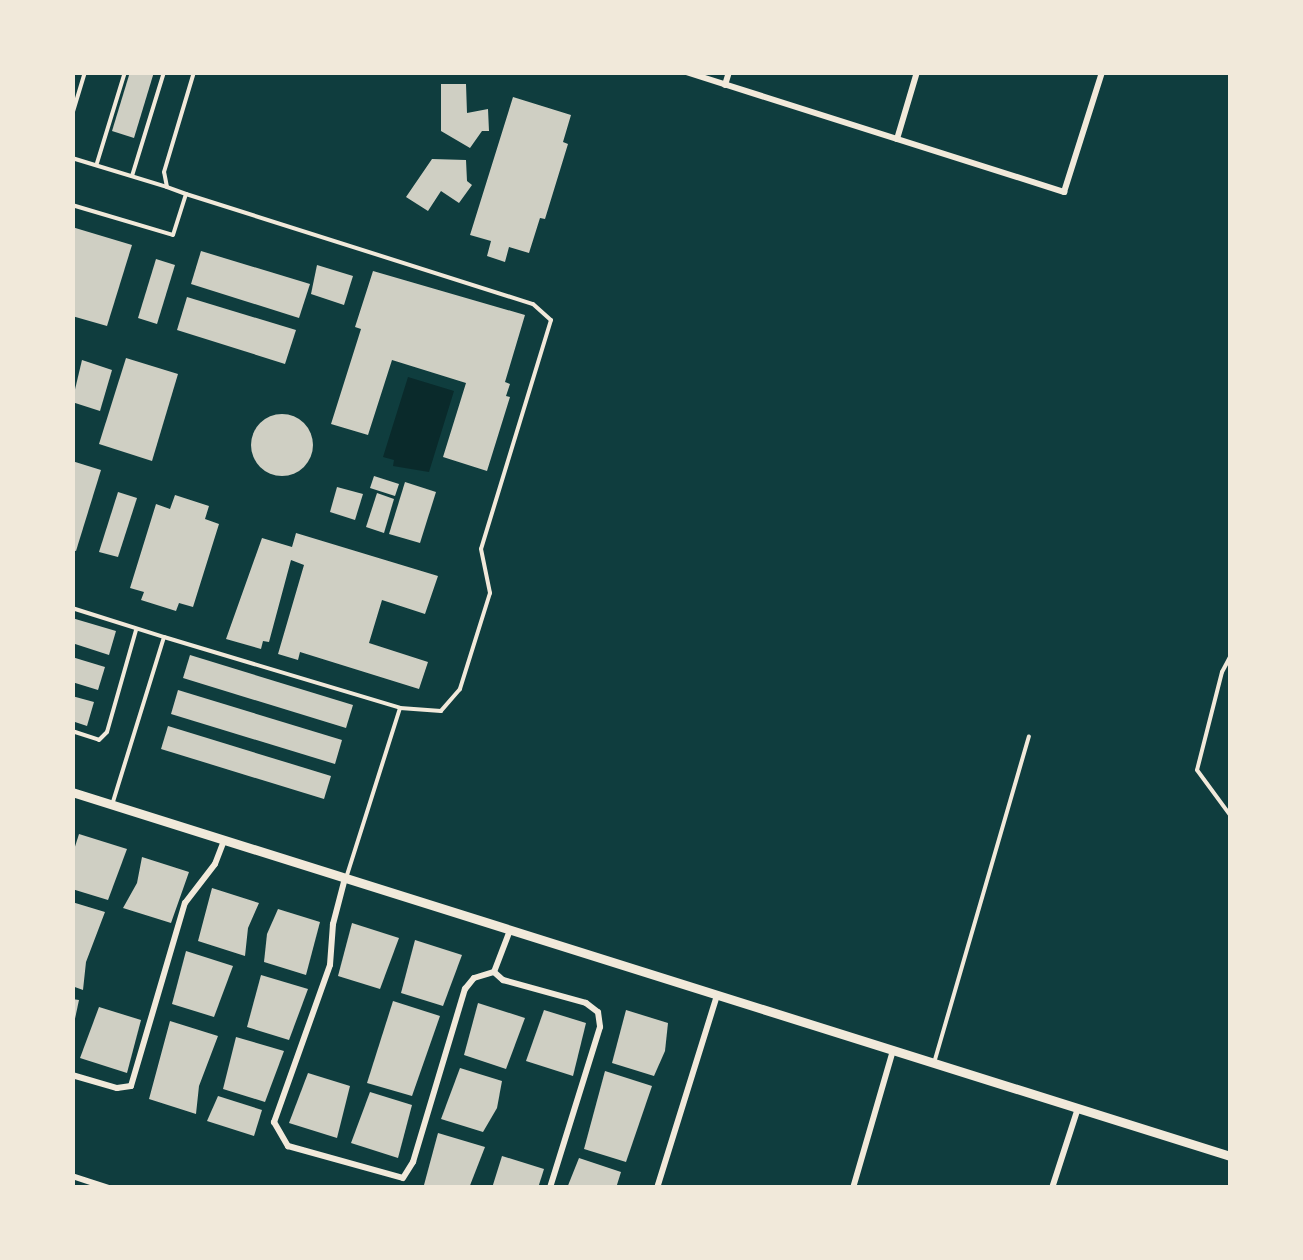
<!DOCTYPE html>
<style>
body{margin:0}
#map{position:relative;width:1303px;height:1260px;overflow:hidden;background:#0f3d3e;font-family:"Alegreya Sans",sans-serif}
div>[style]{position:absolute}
.water>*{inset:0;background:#0a2a2b}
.building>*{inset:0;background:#cfcfc3}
.round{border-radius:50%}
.service>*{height:4px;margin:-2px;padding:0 2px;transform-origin:2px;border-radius:2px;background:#f1e9da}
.minor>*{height:6px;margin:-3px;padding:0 3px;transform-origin:3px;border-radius:3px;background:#f1e9da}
.tertiary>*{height:9px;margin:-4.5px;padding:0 4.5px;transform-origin:4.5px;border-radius:4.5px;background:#f1e9da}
span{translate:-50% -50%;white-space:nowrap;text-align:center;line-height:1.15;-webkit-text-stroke:8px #f1e9da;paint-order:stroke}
.frame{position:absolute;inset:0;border:75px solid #f1e9da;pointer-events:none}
</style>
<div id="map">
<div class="water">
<div style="clip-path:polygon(408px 377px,454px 391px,429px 472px,393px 466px,394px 460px,383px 457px)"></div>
</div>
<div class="building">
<div style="clip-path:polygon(130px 72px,154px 72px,134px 138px,112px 131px)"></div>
<div style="clip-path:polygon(441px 84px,466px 84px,467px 113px,488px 109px,489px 131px,482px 131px,470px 148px,441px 131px)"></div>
<div style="clip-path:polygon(513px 97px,571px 115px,563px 142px,568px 144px,545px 219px,540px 218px,529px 253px,509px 247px,505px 262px,487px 256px,491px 241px,470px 235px)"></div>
<div style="clip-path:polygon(432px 159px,466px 160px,467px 181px,472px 185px,459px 203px,441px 191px,428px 211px,406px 197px)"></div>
<div style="clip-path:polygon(72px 227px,132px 245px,107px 326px,72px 316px)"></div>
<div style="clip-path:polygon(201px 251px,310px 284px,299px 318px,191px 284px)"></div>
<div style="clip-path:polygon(156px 259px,175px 265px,157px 324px,138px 318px)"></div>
<div style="clip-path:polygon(317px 265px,353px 276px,344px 305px,311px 294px)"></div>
<div style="clip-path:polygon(373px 271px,525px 315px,505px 382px,510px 384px,506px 396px,510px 397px,487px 471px,443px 457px,466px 383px,392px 360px,368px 435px,331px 424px,361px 329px,355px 327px)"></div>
<div style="clip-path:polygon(187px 297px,296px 330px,285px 364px,177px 330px)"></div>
<div style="clip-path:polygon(126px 358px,178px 374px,152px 461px,99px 444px)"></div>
<div style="clip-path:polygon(82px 360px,112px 370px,100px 411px,72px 402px)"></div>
<div class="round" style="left:251px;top:414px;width:62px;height:62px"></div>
<div style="clip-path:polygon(72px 461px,101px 470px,76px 551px,72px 550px)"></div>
<div style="clip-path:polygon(374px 476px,399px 484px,395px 496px,370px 488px)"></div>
<div style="clip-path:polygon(405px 482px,436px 492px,420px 543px,389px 534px)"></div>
<div style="clip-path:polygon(337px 487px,363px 494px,355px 520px,330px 512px)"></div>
<div style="clip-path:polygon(118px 492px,137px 498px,118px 557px,99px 552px)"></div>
<div style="clip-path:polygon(377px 493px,394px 499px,384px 533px,366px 527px)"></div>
<div style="clip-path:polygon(175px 495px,209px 506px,205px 519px,219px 524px,193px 607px,179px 603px,176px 611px,141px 600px,144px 592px,130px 588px,156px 504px,170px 509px)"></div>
<div style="clip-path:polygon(296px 533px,438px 576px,425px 614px,382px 600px,369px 643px,428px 662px,419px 689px,300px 652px,298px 660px,278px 654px,304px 565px,291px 560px,269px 642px,263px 641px,261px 649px,226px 639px,262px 538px,292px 547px)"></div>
<div style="clip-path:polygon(72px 618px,116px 631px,109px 655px,72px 643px)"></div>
<div style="clip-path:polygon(190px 655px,353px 705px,346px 728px,183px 678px)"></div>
<div style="clip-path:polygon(72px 657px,105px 667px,98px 690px,72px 682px)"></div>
<div style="clip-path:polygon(178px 690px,342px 740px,335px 764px,171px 714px)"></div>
<div style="clip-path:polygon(72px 696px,94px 702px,87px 726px,72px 721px)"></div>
<div style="clip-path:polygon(168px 726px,331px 776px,324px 799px,161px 749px)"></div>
<div style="clip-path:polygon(79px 834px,127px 849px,108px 900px,72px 889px,72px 856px)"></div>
<div style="clip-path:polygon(142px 857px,189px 872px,171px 923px,123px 908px,137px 883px)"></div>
<div style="clip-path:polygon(212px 888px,259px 903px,248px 928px,245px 956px,198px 941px)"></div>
<div style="clip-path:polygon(72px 902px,105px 912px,86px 962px,83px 990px,72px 986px)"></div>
<div style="clip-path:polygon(278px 909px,320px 922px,306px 975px,264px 962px,267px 934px)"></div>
<div style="clip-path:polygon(352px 923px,399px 938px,380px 989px,338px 976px)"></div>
<div style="clip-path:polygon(415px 940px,462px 955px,443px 1006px,401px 993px)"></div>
<div style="clip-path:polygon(186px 951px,233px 966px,214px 1017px,172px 1004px)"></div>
<div style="clip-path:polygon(261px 975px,308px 989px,289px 1040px,247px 1027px)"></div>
<div style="clip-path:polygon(72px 999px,79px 1000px,73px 1028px,72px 1027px)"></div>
<div style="clip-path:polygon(393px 1001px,440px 1016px,412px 1096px,367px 1083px)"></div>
<div style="clip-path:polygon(478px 1003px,525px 1018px,506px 1069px,464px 1055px)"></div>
<div style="clip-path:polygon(99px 1007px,141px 1020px,127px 1073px,80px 1058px)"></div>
<div style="clip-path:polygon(544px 1010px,586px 1023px,573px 1076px,526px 1061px)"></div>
<div style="clip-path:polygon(626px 1010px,668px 1023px,665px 1051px,654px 1076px,612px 1063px)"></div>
<div style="clip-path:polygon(170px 1021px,218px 1036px,199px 1086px,196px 1114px,149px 1099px)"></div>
<div style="clip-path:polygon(236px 1037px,284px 1051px,265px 1102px,223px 1089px)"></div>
<div style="clip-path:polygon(460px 1068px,502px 1081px,497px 1108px,483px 1132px,441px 1119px)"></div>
<div style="clip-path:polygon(605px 1071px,652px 1086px,626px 1162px,584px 1149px)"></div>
<div style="clip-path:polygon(308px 1073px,350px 1086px,337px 1138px,289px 1123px)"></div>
<div style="clip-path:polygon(370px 1092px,412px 1105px,398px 1158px,351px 1143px)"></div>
<div style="clip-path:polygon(218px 1096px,262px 1110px,254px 1136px,207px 1121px)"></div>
<div style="clip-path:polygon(438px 1133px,485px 1147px,469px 1188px,424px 1185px)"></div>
<div style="clip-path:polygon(502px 1156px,544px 1169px,538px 1188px,492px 1188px)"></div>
<div style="clip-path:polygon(579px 1158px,621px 1172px,616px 1188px,567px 1188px)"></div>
</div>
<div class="service">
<div style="left:72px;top:115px;width:45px;rotate:-73.2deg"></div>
<div style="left:72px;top:158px;width:99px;rotate:17deg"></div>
<div style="left:97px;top:163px;width:95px;rotate:-72.9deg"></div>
<div style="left:132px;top:176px;width:109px;rotate:-72.9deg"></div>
<div style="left:186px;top:194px;width:364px;rotate:17.6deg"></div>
<div style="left:533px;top:304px;width:24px;rotate:42deg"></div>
<div style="left:551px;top:320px;width:239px;rotate:107deg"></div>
<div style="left:481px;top:549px;width:45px;rotate:78.4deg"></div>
<div style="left:490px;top:593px;width:101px;rotate:107.4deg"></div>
<div style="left:460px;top:689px;width:29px;rotate:131deg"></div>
<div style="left:441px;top:711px;width:41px;rotate:-175.8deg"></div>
<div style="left:72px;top:205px;width:105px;rotate:16.5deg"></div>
<div style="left:173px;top:235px;width:43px;rotate:-72.4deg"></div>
<div style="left:186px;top:194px;width:20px;rotate:-160deg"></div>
<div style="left:167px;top:187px;width:15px;rotate:-101deg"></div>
<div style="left:164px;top:172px;width:104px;rotate:-73.3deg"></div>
<div style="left:72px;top:608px;width:96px;rotate:17.5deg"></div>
<div style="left:164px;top:637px;width:176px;rotate:107.2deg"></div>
<div style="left:164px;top:637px;width:246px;rotate:16.7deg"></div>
<div style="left:400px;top:708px;width:178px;rotate:107.6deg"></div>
<div style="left:1230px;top:657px;width:17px;rotate:118deg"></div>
<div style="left:1222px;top:672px;width:101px;rotate:104.3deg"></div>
<div style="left:1197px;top:770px;width:56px;rotate:53.7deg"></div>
<div style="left:72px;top:731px;width:28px;rotate:18deg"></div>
<div style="left:99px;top:740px;width:11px;rotate:-45deg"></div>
<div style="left:107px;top:732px;width:106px;rotate:-74.1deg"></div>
<div style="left:934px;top:1063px;width:340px;rotate:-73.8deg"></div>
</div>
<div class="minor">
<div style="left:686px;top:72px;width:397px;rotate:17.6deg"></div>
<div style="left:1064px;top:192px;width:126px;rotate:-72.4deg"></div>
<div style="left:725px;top:85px;width:14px;rotate:-73deg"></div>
<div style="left:897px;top:139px;width:70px;rotate:-73.4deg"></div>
<div style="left:345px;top:878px;width:48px;rotate:104.6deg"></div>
<div style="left:333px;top:924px;width:41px;rotate:94.2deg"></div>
<div style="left:330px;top:965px;width:167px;rotate:109.6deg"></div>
<div style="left:274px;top:1122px;width:28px;rotate:60deg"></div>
<div style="left:288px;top:1146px;width:119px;rotate:15.5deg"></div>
<div style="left:403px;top:1178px;width:19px;rotate:-58deg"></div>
<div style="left:413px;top:1162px;width:181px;rotate:-73.3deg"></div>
<div style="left:465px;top:989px;width:14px;rotate:-51deg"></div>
<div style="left:474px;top:978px;width:21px;rotate:-17deg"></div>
<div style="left:494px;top:972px;width:45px;rotate:-69.1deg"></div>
<div style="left:494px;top:972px;width:12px;rotate:42deg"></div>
<div style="left:503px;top:980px;width:86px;rotate:15.5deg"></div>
<div style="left:586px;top:1003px;width:15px;rotate:37deg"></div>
<div style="left:598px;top:1012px;width:15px;rotate:82deg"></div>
<div style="left:600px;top:1027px;width:169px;rotate:107.3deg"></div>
<div style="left:72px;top:1075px;width:47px;rotate:16.1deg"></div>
<div style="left:117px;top:1088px;width:14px;rotate:-8deg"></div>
<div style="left:131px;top:1086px;width:191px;rotate:-73.6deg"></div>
<div style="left:185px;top:903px;width:49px;rotate:-52.4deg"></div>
<div style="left:215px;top:864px;width:26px;rotate:-69deg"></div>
<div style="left:72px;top:1176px;width:39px;rotate:18deg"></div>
<div style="left:657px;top:1188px;width:202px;rotate:-72.7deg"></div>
<div style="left:853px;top:1188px;width:144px;rotate:-73.8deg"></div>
<div style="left:1052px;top:1188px;width:84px;rotate:-72deg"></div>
</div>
<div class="tertiary">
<div style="left:72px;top:792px;width:1214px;rotate:17.45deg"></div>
</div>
<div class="frame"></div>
</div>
